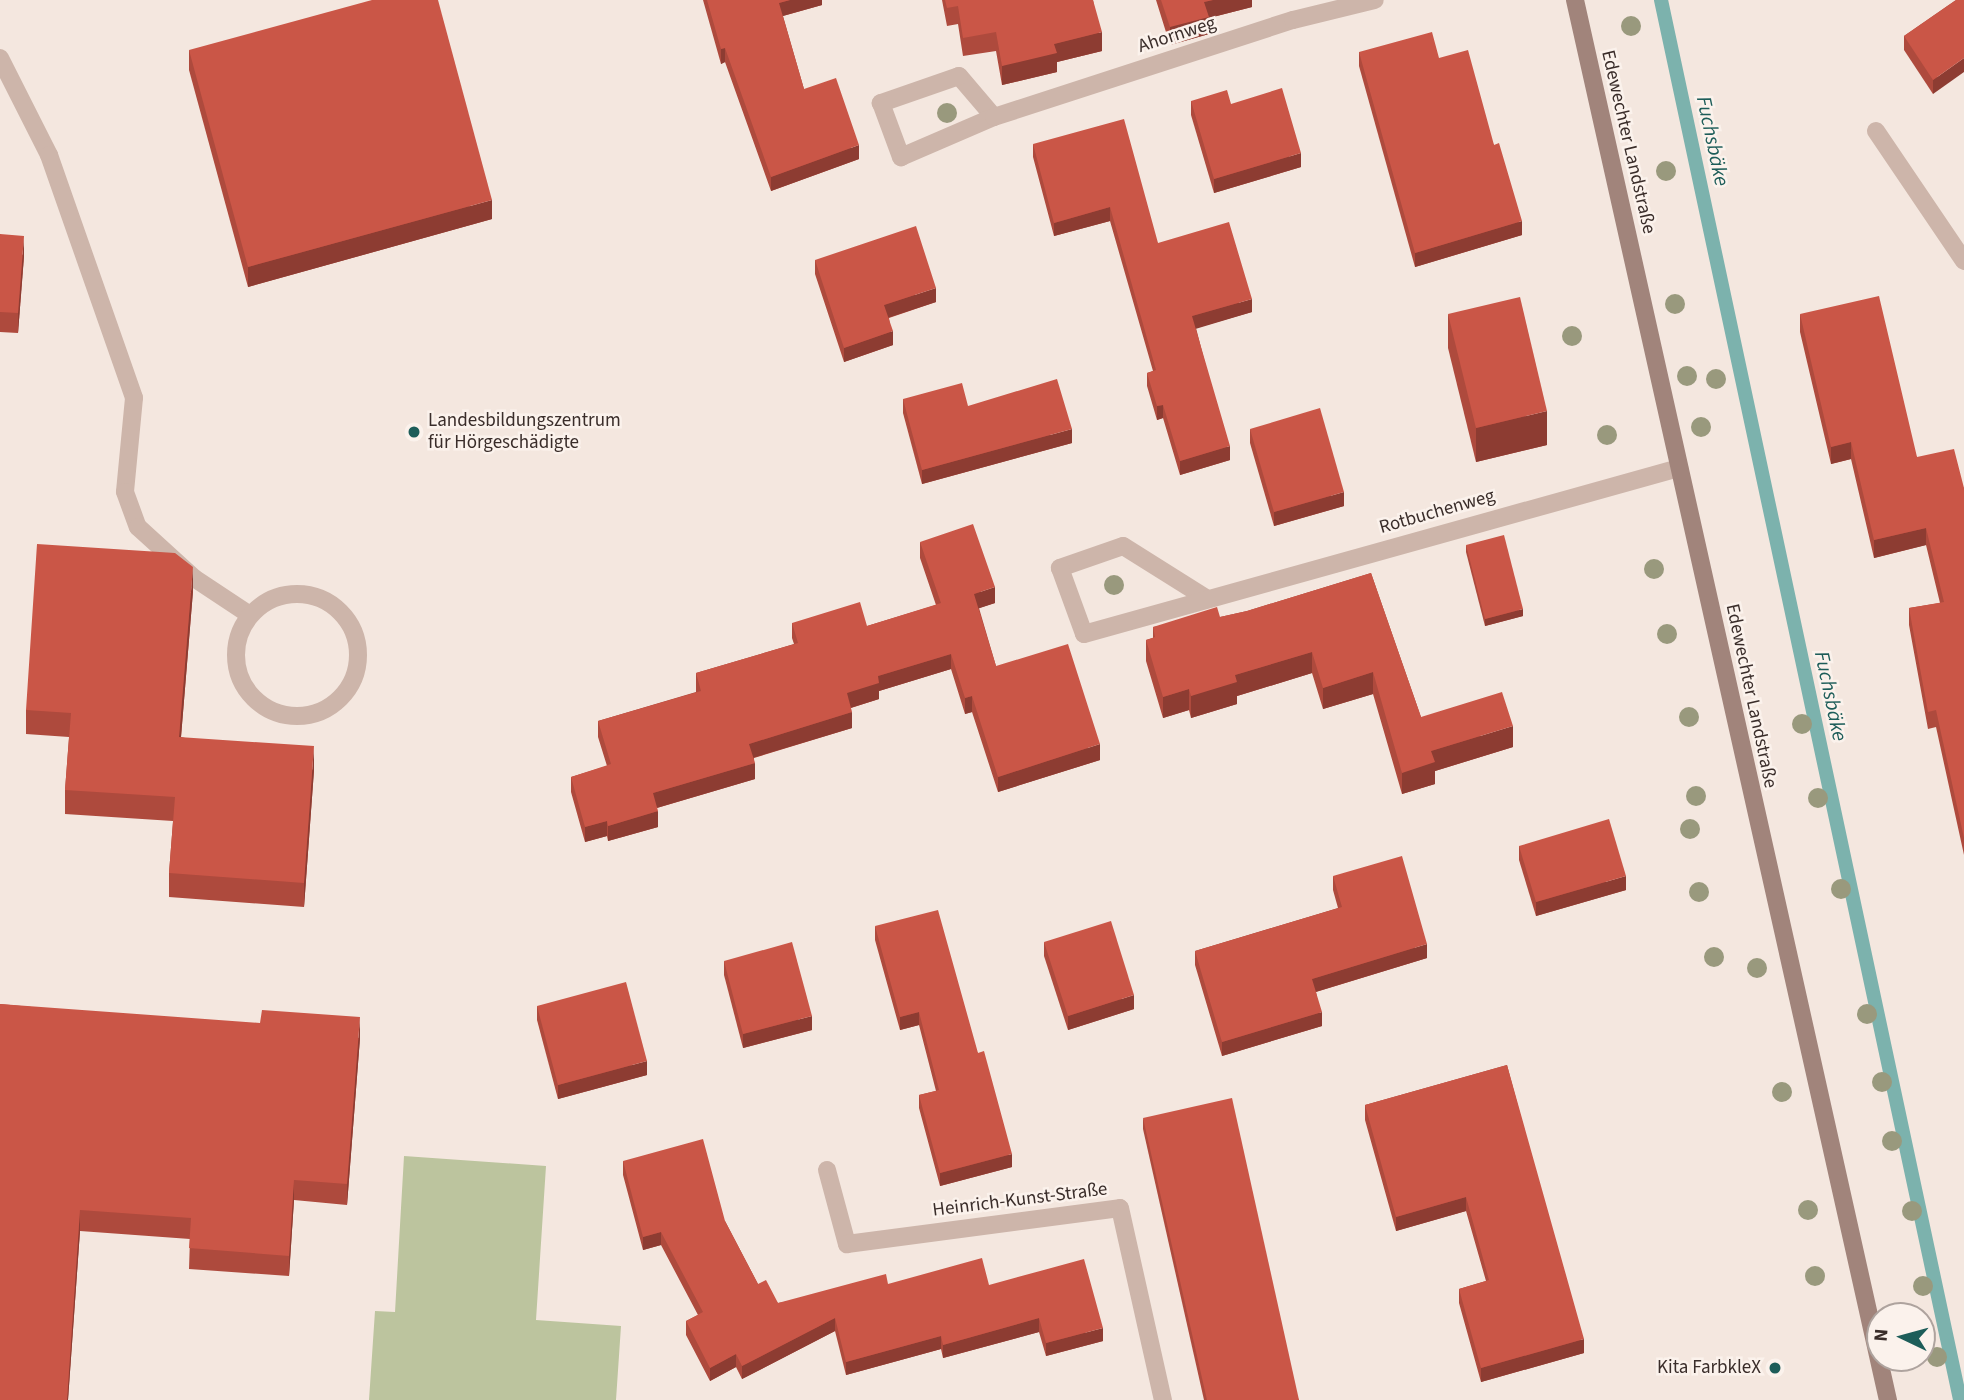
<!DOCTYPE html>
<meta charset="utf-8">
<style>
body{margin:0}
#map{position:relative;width:1964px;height:1400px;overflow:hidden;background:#f4e7df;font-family:"Source Sans 3",sans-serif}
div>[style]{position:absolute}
.green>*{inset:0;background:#bcc49e}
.stream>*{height:14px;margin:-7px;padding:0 7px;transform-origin:7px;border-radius:7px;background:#7cb2ad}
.service>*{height:18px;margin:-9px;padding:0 9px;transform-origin:9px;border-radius:9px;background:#cdb5aa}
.service>.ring{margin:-9px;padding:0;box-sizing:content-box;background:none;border:18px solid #cdb5aa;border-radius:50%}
.minor>*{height:18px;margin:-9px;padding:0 9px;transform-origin:9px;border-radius:9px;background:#cdb5aa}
.secondary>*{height:18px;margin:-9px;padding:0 9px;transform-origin:9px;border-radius:9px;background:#a1847b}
.trees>*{width:20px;height:20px;margin:-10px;border-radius:50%;background:#99997d}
.wall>*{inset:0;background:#ae4a3d}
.shaded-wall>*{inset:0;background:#8d3c32}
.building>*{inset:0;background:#ca5647}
.dots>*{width:19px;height:19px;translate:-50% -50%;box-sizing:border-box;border:4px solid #fbf2ec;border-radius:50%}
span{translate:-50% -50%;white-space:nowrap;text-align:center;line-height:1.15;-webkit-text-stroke:5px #fbf2ec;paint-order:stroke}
.street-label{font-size:19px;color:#3a2d2a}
.poi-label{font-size:19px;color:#3a2d2a}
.left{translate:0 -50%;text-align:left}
.right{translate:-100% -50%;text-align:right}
.water-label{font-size:21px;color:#1d5d59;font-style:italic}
.north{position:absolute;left:1866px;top:1302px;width:70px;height:70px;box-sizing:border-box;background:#fbf2ec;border:2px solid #aea39e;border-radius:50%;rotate:275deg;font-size:19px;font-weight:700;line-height:28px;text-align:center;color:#3a2d2a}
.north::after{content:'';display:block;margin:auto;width:24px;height:32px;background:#1d5d59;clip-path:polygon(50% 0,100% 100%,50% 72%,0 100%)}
</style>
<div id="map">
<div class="green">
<div style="clip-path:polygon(404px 1156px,546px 1166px,536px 1320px,621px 1326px,616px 1400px,369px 1400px,375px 1311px,395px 1312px)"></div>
</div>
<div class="stream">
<div style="left:1661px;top:0;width:1432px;rotate:77.94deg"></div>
</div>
<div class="service">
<div style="left:0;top:58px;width:109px;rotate:63.2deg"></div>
<div style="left:49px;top:155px;width:257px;rotate:70.7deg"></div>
<div style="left:134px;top:398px;width:94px;rotate:95.5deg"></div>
<div style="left:125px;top:492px;width:37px;rotate:70deg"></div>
<div style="left:138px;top:527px;width:76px;rotate:42.3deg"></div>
<div style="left:194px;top:578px;width:67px;rotate:33.5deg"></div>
<div class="ring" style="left:236px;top:594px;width:104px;height:104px"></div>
</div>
<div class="minor">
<div style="left:994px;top:117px;width:54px;rotate:-130.5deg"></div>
<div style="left:959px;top:76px;width:83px;rotate:160.9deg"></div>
<div style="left:881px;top:103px;width:58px;rotate:69.7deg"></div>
<div style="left:901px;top:157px;width:101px;rotate:-23.3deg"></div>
<div style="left:994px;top:117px;width:314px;rotate:-18deg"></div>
<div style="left:1293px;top:20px;width:84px;rotate:-13.7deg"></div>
<div style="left:1876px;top:131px;width:157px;rotate:55.9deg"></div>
<div style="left:1206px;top:598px;width:98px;rotate:-147.9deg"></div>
<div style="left:1123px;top:546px;width:67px;rotate:160.8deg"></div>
<div style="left:1060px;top:568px;width:70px;rotate:70deg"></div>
<div style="left:1084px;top:634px;width:618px;rotate:-15.59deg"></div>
<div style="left:827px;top:1170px;width:77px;rotate:74.9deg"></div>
<div style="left:847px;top:1244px;width:275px;rotate:-7.5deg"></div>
<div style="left:1120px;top:1208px;width:197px;rotate:77.4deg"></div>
</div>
<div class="secondary">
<div style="left:1575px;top:0;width:1435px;rotate:77.4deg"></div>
</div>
<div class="trees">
<div style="left:1631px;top:26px"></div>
<div style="left:947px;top:113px"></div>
<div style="left:1666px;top:171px"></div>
<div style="left:1675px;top:304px"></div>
<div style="left:1572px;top:336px"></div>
<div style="left:1687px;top:376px"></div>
<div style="left:1716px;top:379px"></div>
<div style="left:1701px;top:427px"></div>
<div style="left:1607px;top:435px"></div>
<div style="left:1654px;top:569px"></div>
<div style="left:1114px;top:585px"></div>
<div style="left:1667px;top:634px"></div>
<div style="left:1689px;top:717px"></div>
<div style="left:1802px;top:724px"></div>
<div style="left:1696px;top:796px"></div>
<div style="left:1818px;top:798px"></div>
<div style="left:1690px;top:829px"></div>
<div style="left:1841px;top:889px"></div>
<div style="left:1699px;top:892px"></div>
<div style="left:1714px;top:957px"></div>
<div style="left:1757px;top:968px"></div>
<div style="left:1867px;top:1014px"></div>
<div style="left:1882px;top:1082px"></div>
<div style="left:1782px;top:1092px"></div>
<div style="left:1892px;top:1141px"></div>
<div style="left:1808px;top:1210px"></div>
<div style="left:1912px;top:1211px"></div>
<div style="left:1815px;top:1276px"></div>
<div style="left:1923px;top:1286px"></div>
<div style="left:1937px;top:1357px"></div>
</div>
<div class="wall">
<div style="clip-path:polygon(703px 0,822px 0,822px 5px,783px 16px,804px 89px,859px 159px,771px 191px,725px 62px,721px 64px)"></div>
<div style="clip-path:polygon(942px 0,1093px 0,1102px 51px,1057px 62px,1057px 72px,1002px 85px,996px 51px,963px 56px,958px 24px,947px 26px)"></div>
<div style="clip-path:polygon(1156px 0,1252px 0,1252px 7px,1209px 18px,1209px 34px,1170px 45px)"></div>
<div style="clip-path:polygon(1956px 0,1933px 94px,1904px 50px,1904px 36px)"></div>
<div style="clip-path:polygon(189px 50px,492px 219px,248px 287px,189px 70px)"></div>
<div style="clip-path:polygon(1359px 52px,1439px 58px,1494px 145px,1522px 235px,1415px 267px,1359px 66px)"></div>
<div style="clip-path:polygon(1191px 101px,1231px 104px,1301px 167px,1214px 193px,1191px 115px)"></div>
<div style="clip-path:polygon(1033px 144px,1158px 243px,1252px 312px,1196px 328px,1230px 460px,1180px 475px,1163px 418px,1157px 420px,1147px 386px,1147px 373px,1153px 371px,1110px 221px,1054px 236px,1033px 157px)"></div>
<div style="clip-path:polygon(0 234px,24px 256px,18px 333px,0 332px)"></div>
<div style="clip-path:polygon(815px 260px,936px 302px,889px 318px,893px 345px,844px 362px,815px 274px)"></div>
<div style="clip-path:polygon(1448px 314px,1547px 445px,1476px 462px,1448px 348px)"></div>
<div style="clip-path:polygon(1800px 314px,1917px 457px,1964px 488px,1964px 855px,1936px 727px,1928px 729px,1909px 625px,1909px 608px,1940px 603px,1926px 545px,1874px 558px,1851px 459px,1831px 464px,1800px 332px)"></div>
<div style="clip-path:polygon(903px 399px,968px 406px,1072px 443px,922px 484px,903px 413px)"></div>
<div style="clip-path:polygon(1250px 429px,1344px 506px,1274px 526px,1250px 443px)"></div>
<div style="clip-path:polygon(920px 542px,995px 603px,979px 608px,996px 666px,1100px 760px,998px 792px,972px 712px,965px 714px,951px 669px,879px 691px,879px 699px,851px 708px,852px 728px,754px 758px,755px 779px,657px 808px,658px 827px,608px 841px,607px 836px,585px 842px,571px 792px,571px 777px,607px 766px,598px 737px,598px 721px,696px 692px,696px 673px,794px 644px,792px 638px,792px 623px,867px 626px,936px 605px,920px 558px)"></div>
<div style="clip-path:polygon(1466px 545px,1523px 616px,1485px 626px,1466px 552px)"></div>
<div style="clip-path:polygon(1371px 573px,1421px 717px,1513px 747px,1435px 771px,1435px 784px,1402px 794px,1373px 694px,1323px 709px,1312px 673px,1237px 696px,1237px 704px,1191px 718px,1189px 710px,1163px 718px,1146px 661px,1146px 640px,1153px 638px,1153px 627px,1220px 617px,1247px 611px)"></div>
<div style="clip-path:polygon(193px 591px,181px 737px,314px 770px,304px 907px,169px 897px,169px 873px,173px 821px,65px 814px,65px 790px,69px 737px,26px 734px,26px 710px)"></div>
<div style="clip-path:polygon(1519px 846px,1626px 890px,1536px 916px,1519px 860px)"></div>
<div style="clip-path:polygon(1333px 876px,1427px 958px,1316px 992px,1322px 1026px,1222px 1056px,1195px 965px,1195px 951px,1338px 908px,1333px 890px)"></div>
<div style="clip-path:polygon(875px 926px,978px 1053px,1012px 1167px,940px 1186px,919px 1108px,919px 1095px,936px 1091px,919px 1025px,900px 1030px,875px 940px)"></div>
<div style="clip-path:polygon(1044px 942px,1134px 1009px,1068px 1030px,1044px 956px)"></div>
<div style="clip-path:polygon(724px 961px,812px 1030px,743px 1048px,724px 975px)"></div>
<div style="clip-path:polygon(0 1004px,360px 1038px,347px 1205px,294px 1200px,289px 1276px,189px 1269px,190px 1239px,80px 1231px,68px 1400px,0 1400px)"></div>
<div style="clip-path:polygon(537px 1006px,647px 1075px,558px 1099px,537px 1020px)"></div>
<div style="clip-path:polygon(1507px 1065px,1584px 1353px,1481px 1382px,1459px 1303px,1459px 1289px,1486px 1281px,1466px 1211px,1396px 1231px,1365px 1120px,1365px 1105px)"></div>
<div style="clip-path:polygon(1143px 1118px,1299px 1400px,1204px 1400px,1143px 1129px)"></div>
<div style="clip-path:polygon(623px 1161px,725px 1221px,758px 1284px,778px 1303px,888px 1284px,989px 1285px,1103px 1341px,1046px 1356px,1039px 1332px,943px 1358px,941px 1349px,846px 1375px,835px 1331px,742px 1379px,736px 1367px,710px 1381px,686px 1335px,686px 1321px,698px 1315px,661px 1245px,643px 1250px,623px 1175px)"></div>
</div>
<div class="shaded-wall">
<div style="clip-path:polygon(790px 0,822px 0,822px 5px,779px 17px,779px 3px)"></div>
<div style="clip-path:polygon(1213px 0,1252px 0,1252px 7px,1209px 18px,1209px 34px,1170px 45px,1170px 27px,1204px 2px)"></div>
<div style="clip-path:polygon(1102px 32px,1102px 51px,1057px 62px,1057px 72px,1002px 85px,1002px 66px,1054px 44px)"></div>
<div style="clip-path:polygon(725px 48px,725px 62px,721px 64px,721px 49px)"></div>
<div style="clip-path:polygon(1964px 58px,1964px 72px,1933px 94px,1933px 80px)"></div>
<div style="clip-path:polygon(859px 145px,859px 159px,771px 191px,771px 177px)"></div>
<div style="clip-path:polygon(1301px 153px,1301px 167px,1214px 193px,1214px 179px)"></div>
<div style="clip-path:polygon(492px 200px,492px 219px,248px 287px,248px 267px)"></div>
<div style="clip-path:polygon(1110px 207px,1110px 221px,1054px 236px,1054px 223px)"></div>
<div style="clip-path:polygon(1522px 221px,1522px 235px,1415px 267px,1415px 253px)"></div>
<div style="clip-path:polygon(24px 236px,24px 256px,18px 333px,18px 313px)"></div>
<div style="clip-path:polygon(936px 288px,936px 302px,884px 319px,884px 305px)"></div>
<div style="clip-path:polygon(1252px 299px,1252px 312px,1192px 330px,1192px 316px)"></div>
<div style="clip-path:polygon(893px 331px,893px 345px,844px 362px,844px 348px)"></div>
<div style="clip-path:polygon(1163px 405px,1163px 418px,1157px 420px,1157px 406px)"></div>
<div style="clip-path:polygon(1547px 411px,1547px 445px,1476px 462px,1476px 428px)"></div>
<div style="clip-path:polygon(1072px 429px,1072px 443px,922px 484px,922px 470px)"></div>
<div style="clip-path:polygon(1851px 442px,1851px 459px,1831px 464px,1831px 447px)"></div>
<div style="clip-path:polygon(1230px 446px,1230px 460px,1180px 475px,1180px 461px)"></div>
<div style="clip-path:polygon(1344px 492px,1344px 506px,1274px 526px,1274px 512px)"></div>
<div style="clip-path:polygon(1926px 528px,1926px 545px,1874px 558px,1874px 540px)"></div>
<div style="clip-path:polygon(193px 567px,193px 591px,179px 761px,179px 737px)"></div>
<div style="clip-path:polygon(995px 587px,995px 603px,974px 610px,974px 594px)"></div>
<div style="clip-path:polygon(1523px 609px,1523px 616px,1485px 626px,1485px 619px)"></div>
<div style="clip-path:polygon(1312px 652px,1312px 673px,1237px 696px,1237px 704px,1191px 718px,1191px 696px,1235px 675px)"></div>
<div style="clip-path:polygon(951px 654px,951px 669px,879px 691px,879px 699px,847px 709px,847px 693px,878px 676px)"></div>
<div style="clip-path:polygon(1373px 672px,1373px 694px,1323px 709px,1323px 688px)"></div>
<div style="clip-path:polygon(1189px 689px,1189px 710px,1163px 718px,1163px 697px)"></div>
<div style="clip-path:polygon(972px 696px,972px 712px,965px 714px,965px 698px)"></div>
<div style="clip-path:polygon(852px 712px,852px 728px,749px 759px,749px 744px)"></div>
<div style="clip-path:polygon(1513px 726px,1513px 747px,1435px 771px,1435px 784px,1402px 794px,1402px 773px,1431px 751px)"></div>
<div style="clip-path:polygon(1100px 744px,1100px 760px,998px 792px,998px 777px)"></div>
<div style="clip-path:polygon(314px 746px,314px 770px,304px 907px,304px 883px)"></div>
<div style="clip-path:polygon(755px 763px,755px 779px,653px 809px,653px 793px)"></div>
<div style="clip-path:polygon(658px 811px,658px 827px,608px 841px,608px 826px)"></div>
<div style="clip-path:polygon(607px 821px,607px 836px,585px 842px,585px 827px)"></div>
<div style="clip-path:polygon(1626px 876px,1626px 890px,1536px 916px,1536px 902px)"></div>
<div style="clip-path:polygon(1427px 944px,1427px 958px,1312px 993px,1312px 979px)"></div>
<div style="clip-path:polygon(1134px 995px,1134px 1009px,1068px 1030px,1068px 1016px)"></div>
<div style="clip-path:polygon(919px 1012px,919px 1025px,900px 1030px,900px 1017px)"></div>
<div style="clip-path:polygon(1322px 1012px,1322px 1026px,1222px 1056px,1222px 1042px)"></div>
<div style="clip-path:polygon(812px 1016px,812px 1030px,743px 1048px,743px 1034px)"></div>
<div style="clip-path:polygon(360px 1017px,360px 1038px,347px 1205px,347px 1184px)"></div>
<div style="clip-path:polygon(647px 1061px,647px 1075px,558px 1099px,558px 1085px)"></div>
<div style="clip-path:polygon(1012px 1154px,1012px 1167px,940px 1186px,940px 1173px)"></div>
<div style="clip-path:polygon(294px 1180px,294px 1200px,289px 1276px,289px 1256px)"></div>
<div style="clip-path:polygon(1466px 1197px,1466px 1211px,1396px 1231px,1396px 1217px)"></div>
<div style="clip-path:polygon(80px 1210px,80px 1231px,68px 1400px,67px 1400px)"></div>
<div style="clip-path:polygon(661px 1232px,661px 1245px,643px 1250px,643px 1237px)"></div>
<div style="clip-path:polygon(835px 1318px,835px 1331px,742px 1379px,742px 1366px)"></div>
<div style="clip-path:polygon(1039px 1318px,1039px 1332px,943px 1358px,943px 1345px)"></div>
<div style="clip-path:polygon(1103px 1328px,1103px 1341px,1046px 1356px,1046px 1343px)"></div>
<div style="clip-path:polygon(941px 1336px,941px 1349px,846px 1375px,846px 1362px)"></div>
<div style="clip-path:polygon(1584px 1339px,1584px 1353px,1481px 1382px,1481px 1368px)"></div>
<div style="clip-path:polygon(736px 1354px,736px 1367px,710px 1381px,710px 1368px)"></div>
</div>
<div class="building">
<div style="clip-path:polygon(372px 0,438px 0,492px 200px,248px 267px,189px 50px)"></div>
<div style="clip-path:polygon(707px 0,790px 0,779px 3px,804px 89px,836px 78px,859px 145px,771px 177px,725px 48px,721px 49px)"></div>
<div style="clip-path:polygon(945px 0,1093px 0,1102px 32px,1054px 44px,1057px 53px,1002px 66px,996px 32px,963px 38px,958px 6px,947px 8px)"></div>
<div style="clip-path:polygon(1161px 0,1213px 0,1204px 2px,1209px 17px,1170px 27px)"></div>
<div style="clip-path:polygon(1956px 0,1964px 0,1964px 58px,1933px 80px,1904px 36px)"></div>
<div style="clip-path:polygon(1432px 32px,1439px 58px,1468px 50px,1494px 145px,1499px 143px,1522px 221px,1415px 253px,1359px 52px)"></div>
<div style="clip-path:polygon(1282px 88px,1301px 153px,1214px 179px,1191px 101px,1227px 90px,1231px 104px)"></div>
<div style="clip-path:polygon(1124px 119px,1158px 243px,1229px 222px,1252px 299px,1192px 316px,1230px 446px,1180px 461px,1163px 405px,1157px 406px,1147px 373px,1156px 370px,1110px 207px,1054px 223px,1033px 144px)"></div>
<div style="clip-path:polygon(916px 226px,936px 288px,884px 305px,893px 331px,844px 348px,815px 260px)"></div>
<div style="clip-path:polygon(0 234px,24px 236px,18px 313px,0 312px)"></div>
<div style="clip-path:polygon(1879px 296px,1917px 457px,1954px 449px,1964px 488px,1964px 838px,1936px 710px,1928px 712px,1909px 608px,1944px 602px,1926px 528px,1874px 540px,1851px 442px,1831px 447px,1800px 314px)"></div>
<div style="clip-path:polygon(1520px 297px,1547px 411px,1476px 428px,1448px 314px)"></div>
<div style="clip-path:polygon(1057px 379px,1072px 429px,922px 470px,903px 399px,962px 383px,968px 406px)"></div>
<div style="clip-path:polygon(1320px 408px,1344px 492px,1274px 512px,1250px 429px)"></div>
<div style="clip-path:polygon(973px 524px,995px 587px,974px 594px,996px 666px,1068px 644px,1100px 744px,998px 777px,972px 696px,965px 698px,951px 654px,878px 676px,879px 683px,847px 693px,852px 712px,749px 744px,755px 763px,653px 793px,658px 811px,608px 826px,607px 821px,585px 827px,571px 777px,611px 764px,598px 721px,701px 691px,696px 673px,798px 643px,792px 623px,860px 602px,867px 626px,941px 603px,920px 542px)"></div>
<div style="clip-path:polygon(1504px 535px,1523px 609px,1485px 619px,1466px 545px)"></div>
<div style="clip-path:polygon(37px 544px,175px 553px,193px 567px,179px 737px,314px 746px,304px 883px,169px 873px,175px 797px,65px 790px,71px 713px,26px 710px)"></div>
<div style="clip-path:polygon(1371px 573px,1421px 717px,1502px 692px,1513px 726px,1431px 751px,1435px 762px,1402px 773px,1373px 672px,1323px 688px,1312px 652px,1235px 675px,1237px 682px,1191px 696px,1189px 689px,1163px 697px,1146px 640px,1155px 637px,1153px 627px,1217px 607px,1220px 617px,1247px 611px)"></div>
<div style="clip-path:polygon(1609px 819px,1626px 876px,1536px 902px,1519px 846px)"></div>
<div style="clip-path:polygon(1402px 856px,1427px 944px,1312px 979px,1322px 1012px,1222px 1042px,1195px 951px,1342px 907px,1333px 876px)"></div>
<div style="clip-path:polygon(938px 910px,978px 1053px,984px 1051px,1012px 1154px,940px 1173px,919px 1095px,939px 1090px,919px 1012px,900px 1017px,875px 926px)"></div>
<div style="clip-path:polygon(1111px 921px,1134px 995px,1068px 1016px,1044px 942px)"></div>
<div style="clip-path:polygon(792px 942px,812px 1016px,743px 1034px,724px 961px)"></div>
<div style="clip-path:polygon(626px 982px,647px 1061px,558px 1085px,537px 1006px)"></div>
<div style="clip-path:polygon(0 1004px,260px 1023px,262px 1010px,360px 1017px,347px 1184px,294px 1180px,289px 1256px,189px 1248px,191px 1218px,80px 1210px,67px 1400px,0 1400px)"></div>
<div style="clip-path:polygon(1507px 1065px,1584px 1339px,1481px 1368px,1459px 1289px,1489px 1280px,1466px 1197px,1396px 1217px,1365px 1105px)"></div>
<div style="clip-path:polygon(1232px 1098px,1299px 1400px,1207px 1400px,1143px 1118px)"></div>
<div style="clip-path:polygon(703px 1139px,725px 1221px,758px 1284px,766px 1280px,778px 1303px,886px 1274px,888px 1284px,982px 1258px,989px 1285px,1084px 1259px,1103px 1328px,1046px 1343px,1039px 1318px,943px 1345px,941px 1336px,846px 1362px,835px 1318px,742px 1366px,736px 1354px,710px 1368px,686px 1321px,703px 1312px,661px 1232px,643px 1237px,623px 1161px)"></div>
</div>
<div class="dots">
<div style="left:414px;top:432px;background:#1d5d59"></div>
<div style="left:1775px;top:1368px;background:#1d5d59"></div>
</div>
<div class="street-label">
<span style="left:1177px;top:35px;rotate:-18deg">Ahornweg</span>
<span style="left:1628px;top:142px;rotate:77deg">Edewechter Landstraße</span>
<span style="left:1437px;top:512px;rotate:-16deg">Rotbuchenweg</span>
<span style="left:1751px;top:696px;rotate:78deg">Edewechter Landstraße</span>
<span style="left:1020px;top:1200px;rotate:-7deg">Heinrich-Kunst-Straße</span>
</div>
<div class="poi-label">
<span class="left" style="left:428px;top:432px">Landesbildungszentrum<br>für Hörgeschädigte</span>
<span class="right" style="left:1761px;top:1368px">Kita FarbkleX</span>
</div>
<div class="water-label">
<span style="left:1713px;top:141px;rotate:78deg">Fuchsbäke</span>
<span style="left:1831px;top:696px;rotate:78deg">Fuchsbäke</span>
</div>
<div class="north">N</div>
</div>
